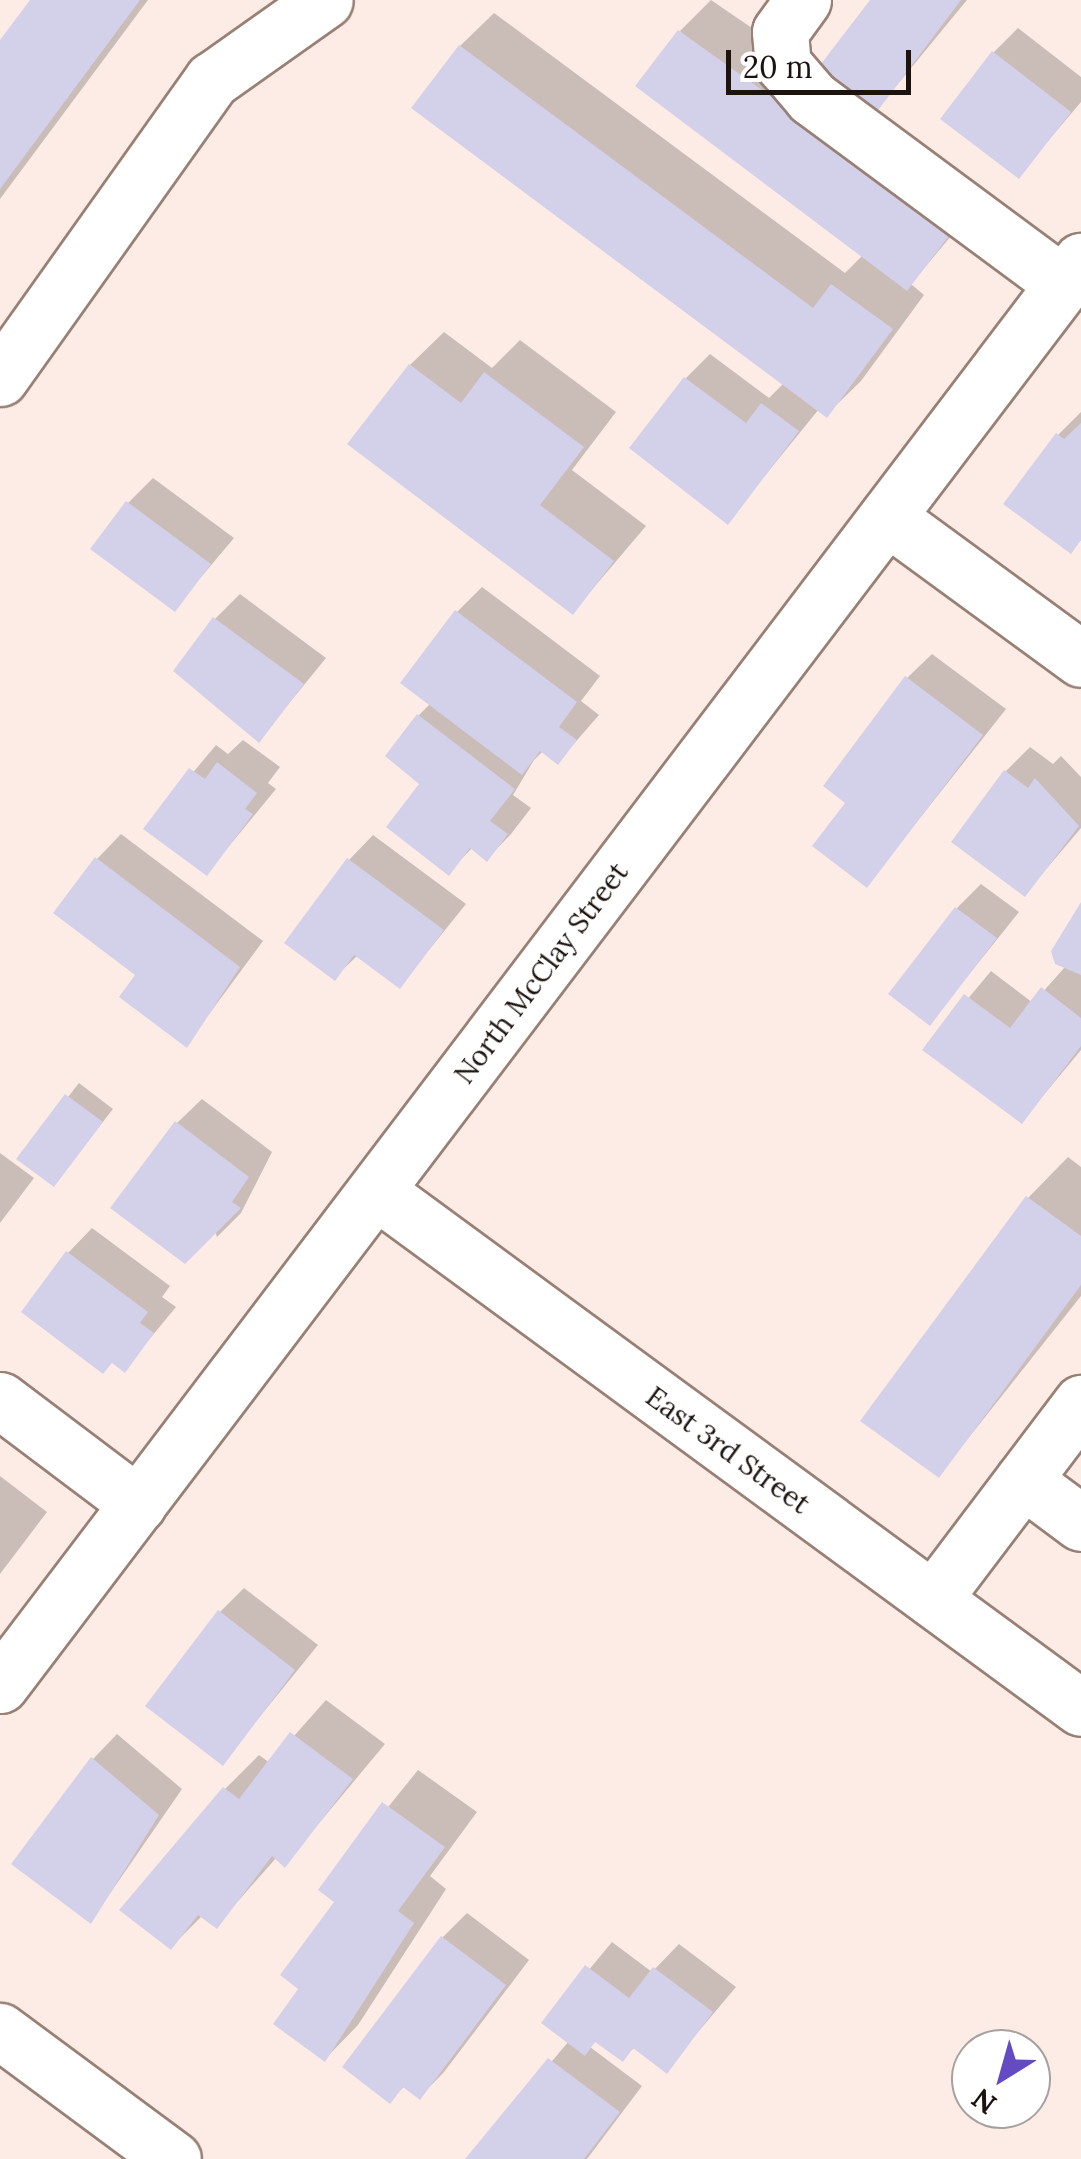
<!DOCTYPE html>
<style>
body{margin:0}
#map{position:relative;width:1081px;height:2159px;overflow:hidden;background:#fdece5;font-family:Lora,serif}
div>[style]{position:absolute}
.shadow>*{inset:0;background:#0003}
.building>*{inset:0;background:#d3d1ea}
.roads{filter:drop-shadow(2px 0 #988075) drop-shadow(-2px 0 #988075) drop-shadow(0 2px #988075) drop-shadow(0 -2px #988075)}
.minor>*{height:55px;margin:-27.5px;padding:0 27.5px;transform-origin:27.5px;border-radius:27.5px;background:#fff}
.major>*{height:55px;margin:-27.5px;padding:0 27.5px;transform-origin:27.5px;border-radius:27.5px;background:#fff}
span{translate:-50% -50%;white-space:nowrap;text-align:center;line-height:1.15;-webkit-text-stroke:8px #fff;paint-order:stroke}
.street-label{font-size:28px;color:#1c130f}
.north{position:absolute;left:951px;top:2029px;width:100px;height:100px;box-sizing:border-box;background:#fff;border:2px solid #a4a19f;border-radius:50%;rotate:217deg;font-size:28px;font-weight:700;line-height:40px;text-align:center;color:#1c130f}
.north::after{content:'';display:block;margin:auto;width:35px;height:45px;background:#644ac3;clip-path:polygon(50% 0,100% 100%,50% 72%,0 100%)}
.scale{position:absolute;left:726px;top:50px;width:185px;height:45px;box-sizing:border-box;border:5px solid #1c130f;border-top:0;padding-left:12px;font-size:30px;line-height:35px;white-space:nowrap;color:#1c130f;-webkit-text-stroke:8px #fff;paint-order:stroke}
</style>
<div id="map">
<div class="shadow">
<div style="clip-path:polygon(33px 0,148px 0,0 199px,0 45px)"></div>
<div style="clip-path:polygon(711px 0,818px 73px,873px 0,967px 0,874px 113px,987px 193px,911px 284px,924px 295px,861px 381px,827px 414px,819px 409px,728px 521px,686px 378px,710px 354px,769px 398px,784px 383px,460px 46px,494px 13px,845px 273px,863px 255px,680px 31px)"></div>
<div style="clip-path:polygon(1018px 28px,1081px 77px,1081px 102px,1019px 175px,993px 53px)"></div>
<div style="clip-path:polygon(444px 332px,492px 368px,520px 340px,616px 412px,572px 470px,646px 526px,573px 612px,410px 365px)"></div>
<div style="clip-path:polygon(1081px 412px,1081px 540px,1071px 551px,1058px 435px)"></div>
<div style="clip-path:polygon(153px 478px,234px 538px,175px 608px,128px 503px)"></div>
<div style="clip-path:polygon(482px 587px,600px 676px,581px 701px,599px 715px,558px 762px,543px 751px,534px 760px,513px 795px,531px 808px,511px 834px,487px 859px,473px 847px,449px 872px,423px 783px,419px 715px,431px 703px,457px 612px)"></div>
<div style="clip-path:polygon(240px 594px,326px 658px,259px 740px,215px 619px)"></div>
<div style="clip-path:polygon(932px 654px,1006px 709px,867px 885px,848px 802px,907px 678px)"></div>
<div style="clip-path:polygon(243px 740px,280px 767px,268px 783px,276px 789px,207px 873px,146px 829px,216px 745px,228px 754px)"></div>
<div style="clip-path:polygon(1030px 747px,1053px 764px,1061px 756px,1081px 777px,1081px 828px,1025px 894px,1006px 771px)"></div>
<div style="clip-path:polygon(121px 834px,263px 941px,187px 1044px,138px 975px,97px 859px)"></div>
<div style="clip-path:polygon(373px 835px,466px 904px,400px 986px,358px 955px,334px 978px,349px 860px)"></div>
<div style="clip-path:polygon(981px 884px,1019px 912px,930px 1023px,957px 908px)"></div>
<div style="clip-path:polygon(1081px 913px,1081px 1050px,1022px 1121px,926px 1049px,991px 971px,1033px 1003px,1065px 967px)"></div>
<div style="clip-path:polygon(79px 1083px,113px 1109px,54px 1184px,20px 1158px)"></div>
<div style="clip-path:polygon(202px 1099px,272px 1152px,241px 1213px,217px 1237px,177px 1123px)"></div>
<div style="clip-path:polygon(0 1153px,34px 1178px,0 1223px)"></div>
<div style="clip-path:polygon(1068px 1157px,1081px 1167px,1081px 1296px,939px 1475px,1028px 1198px)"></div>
<div style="clip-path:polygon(92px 1228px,170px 1286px,162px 1297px,176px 1307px,124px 1370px,68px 1253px)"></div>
<div style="clip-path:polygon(0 1476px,47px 1512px,0 1574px)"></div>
<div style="clip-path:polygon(244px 1588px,318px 1645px,223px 1762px,220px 1612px)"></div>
<div style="clip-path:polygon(326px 1700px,385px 1744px,285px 1864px,277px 1857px,216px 1926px,203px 1915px,171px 1947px,225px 1789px,259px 1755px,270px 1763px)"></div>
<div style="clip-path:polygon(117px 1734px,182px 1789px,91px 1921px,93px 1759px)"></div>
<div style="clip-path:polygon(418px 1770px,477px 1812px,430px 1876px,446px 1889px,358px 2025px,325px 2059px,302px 1989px,337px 1901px,322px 1889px)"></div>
<div style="clip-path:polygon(467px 1913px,529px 1960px,444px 2072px,420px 2097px,405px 2086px,390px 2100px,443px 1937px)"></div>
<div style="clip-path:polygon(612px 1942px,652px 1972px,679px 1944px,736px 1987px,666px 2070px,635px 2047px,622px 2059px,597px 2040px,590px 2047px,642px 2086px,587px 2159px,469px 2159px,569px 2041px,545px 2023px)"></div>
</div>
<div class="building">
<div style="clip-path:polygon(30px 0,140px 0,0 189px,0 40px)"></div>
<div style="clip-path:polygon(870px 0,961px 0,873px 117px,814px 73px)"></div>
<div style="clip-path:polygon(678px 30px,955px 228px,907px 291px,635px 86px)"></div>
<div style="clip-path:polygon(459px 45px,813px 308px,831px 284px,893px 329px,827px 418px,411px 108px)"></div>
<div style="clip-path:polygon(992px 51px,1071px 112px,1019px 179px,940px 119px)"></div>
<div style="clip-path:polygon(409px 364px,461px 403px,484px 372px,584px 447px,540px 505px,614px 561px,573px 615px,347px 444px)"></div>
<div style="clip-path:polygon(684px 377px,746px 423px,761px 403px,799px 431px,728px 525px,629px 448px)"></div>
<div style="clip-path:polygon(1081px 423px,1081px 540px,1071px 554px,1003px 504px,1056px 433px,1064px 439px)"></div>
<div style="clip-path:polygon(126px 501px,211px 564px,175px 612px,90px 549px)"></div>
<div style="clip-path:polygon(455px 610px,577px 702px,559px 727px,577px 740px,558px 765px,540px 751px,522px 775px,400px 683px)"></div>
<div style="clip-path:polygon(213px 617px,304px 684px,259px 743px,173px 671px)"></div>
<div style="clip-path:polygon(905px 676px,983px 735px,867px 888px,812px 846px,845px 803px,823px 786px)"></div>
<div style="clip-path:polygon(417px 714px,515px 789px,490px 821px,508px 834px,487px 862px,470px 848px,449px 876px,386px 827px,419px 784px,385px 756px)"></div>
<div style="clip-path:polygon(217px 762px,257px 793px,245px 809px,253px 814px,207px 876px,143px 829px,189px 768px,205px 779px)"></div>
<div style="clip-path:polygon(1004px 770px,1028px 788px,1035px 778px,1079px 826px,1025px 897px,951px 842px)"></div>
<div style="clip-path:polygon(95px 857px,240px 967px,187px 1048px,119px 997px,135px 975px,53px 913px)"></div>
<div style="clip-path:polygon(347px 858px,444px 930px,400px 989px,354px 955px,335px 981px,284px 943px)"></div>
<div style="clip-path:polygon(1081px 902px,1081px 975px,1055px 964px,1051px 951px)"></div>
<div style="clip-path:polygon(955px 907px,997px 938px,930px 1026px,888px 994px)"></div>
<div style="clip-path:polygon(1041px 987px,1081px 1018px,1081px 1046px,1022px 1124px,922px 1050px,964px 994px,1010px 1028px)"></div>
<div style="clip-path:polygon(65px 1094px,103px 1122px,54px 1187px,16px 1159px)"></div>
<div style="clip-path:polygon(175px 1121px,249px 1177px,232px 1202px,241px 1208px,185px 1264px,110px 1208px)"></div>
<div style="clip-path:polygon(1026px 1196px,1081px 1236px,1081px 1285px,939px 1478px,860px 1421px)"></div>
<div style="clip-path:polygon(66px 1251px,148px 1312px,140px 1323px,154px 1333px,125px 1373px,112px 1363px,103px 1374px,21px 1312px)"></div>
<div style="clip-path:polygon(218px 1610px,295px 1670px,223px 1766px,145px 1706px)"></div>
<div style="clip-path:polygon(290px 1732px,353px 1779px,285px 1868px,272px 1856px,217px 1929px,198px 1915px,171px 1950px,119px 1910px,223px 1787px,239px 1799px)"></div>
<div style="clip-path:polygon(91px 1757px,159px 1815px,91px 1924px,11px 1864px)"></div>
<div style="clip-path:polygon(382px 1802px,445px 1847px,398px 1911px,414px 1923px,325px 2062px,273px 2024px,298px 1989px,280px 1975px,334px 1902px,318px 1890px)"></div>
<div style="clip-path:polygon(441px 1936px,506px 1985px,420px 2100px,403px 2087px,390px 2104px,342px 2067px)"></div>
<div style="clip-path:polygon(585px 1965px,629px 1998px,653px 1967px,713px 2012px,667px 2074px,633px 2048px,623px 2062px,595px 2042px,585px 2056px,541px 2023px)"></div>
<div style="clip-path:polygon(548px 2058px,620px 2112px,584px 2159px,465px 2159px)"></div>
</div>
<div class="roads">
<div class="minor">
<div style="left:803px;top:0;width:39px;rotate:126deg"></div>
<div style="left:780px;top:32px;width:32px;rotate:85deg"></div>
<div style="left:783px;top:64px;width:45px;rotate:49.5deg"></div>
<div style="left:812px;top:98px;width:312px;rotate:36.5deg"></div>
<div style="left:0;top:378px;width:366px;rotate:-54.6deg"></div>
<div style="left:212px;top:80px;width:138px;rotate:-35.3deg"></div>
<div style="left:887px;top:517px;width:240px;rotate:36.2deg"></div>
<div style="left:376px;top:1191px;width:874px;rotate:36.25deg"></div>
<div style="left:0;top:1400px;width:173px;rotate:37deg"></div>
<div style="left:1023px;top:1480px;width:72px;rotate:36.6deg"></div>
<div style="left:933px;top:1599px;width:246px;rotate:-52.9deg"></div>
<div style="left:0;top:1685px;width:1788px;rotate:-52.8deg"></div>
</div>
<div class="major">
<div style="left:0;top:2031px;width:215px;rotate:36.5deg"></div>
</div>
</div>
<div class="street-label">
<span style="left:541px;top:973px;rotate:-53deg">North McClay Street</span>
<span style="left:728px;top:1450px;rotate:36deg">East 3rd Street</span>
</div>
<div class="north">N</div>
<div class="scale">20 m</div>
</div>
